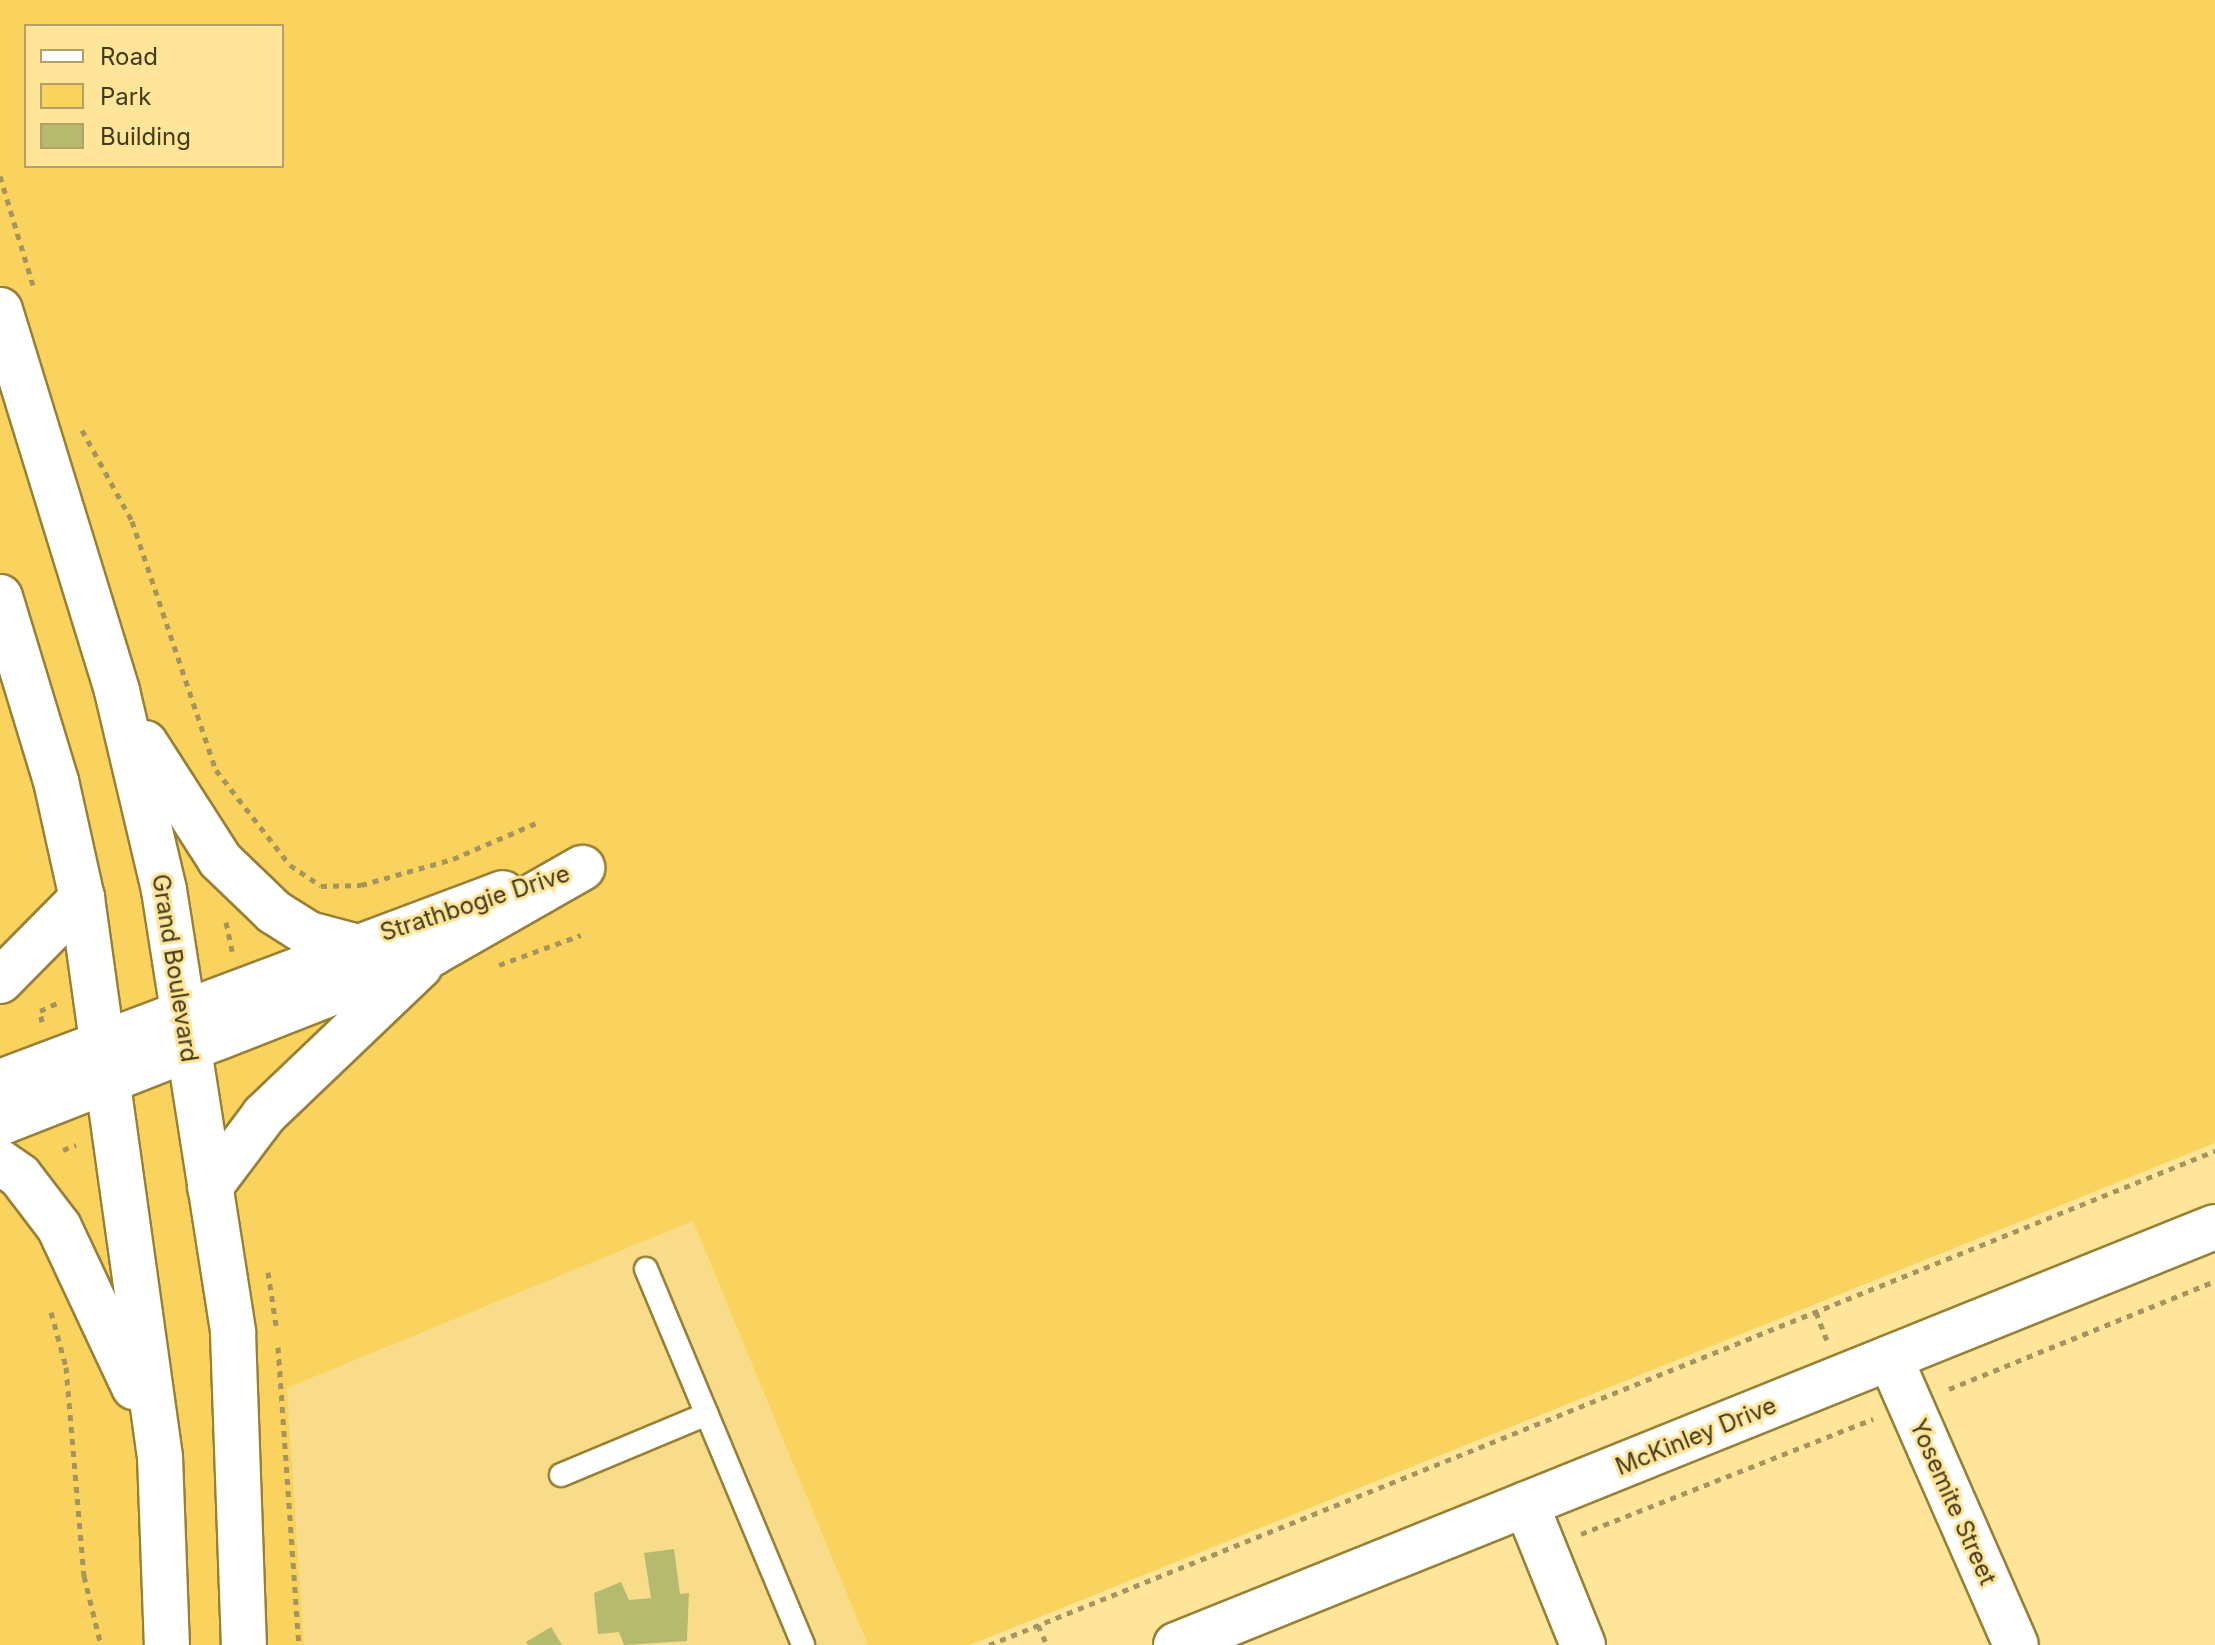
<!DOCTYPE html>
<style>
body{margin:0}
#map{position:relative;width:2215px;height:1645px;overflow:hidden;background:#fee59a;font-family:Inter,sans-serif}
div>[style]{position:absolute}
.built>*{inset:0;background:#f8dc89}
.green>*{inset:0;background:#f9d35e}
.building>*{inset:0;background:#b6ba6f}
.path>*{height:5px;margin-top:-2.5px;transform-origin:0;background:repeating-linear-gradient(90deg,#a6945e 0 6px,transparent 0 12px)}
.roads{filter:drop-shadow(2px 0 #988036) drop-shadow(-2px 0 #988036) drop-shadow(0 2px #988036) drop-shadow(0 -2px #988036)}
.lane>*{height:22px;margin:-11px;padding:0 11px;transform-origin:11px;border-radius:11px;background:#fff}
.street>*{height:44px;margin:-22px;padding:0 22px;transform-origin:22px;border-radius:22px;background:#fff}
.secondary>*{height:44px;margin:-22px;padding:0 22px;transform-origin:22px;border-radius:22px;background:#fff}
span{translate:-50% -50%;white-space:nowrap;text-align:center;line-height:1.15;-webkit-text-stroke:6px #fee59a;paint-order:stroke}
.street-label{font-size:24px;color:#443a1c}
.legend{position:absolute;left:24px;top:24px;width:260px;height:144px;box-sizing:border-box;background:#fee59a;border:2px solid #b4a168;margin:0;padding:10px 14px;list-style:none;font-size:24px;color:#443a1c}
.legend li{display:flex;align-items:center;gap:16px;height:40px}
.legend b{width:40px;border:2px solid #b4a168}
</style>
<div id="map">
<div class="built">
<div style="clip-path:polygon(693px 1221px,868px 1645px,304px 1645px,287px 1388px)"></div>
</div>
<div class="green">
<div style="clip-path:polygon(evenodd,0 0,2215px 0,2215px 1143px,970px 1645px,868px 1645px,693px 1221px,287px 1388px,304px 1645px,0 1645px,0 0,26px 26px,282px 26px,282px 166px,26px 166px,26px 26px)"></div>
</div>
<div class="building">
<div style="clip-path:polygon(674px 1549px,680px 1594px,689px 1593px,687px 1641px,624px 1645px,619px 1632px,598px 1634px,594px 1593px,621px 1582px,629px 1600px,651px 1598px,644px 1553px)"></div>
<div style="clip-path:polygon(551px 1627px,562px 1645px,528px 1645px,526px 1642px)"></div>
</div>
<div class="path">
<div style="left:0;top:176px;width:114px;rotate:73.2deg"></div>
<div style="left:82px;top:430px;width:104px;rotate:61.2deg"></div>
<div style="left:132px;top:521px;width:263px;rotate:71.4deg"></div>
<div style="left:216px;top:770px;width:120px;rotate:52.1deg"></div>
<div style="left:290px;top:865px;width:37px;rotate:34deg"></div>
<div style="left:321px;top:886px;width:40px;rotate:-1.4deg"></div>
<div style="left:361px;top:885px;width:96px;rotate:-15.8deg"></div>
<div style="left:453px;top:859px;width:96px;rotate:-23.4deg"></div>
<div style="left:226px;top:922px;width:30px;rotate:78deg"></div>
<div style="left:499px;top:965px;width:87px;rotate:-20.1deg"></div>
<div style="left:42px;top:1022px;width:11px;rotate:-100deg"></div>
<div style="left:40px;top:1011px;width:19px;rotate:-25deg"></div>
<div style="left:63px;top:1150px;width:14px;rotate:-21deg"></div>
<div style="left:268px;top:1272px;width:54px;rotate:81.4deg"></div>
<div style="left:51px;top:1312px;width:57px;rotate:74.7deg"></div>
<div style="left:66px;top:1367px;width:210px;rotate:85.1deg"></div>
<div style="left:84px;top:1576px;width:71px;rotate:76.2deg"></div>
<div style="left:1816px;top:1312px;width:30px;rotate:69deg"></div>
<div style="left:278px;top:1347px;width:299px;rotate:86deg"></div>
<div style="left:1949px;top:1389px;width:287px;rotate:-22.1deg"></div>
<div style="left:1581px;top:1534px;width:314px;rotate:-21.5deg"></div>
<div style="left:1038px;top:1625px;width:22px;rotate:66deg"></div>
<div style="left:989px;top:1645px;width:1322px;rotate:-21.95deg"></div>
</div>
<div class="roads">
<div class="lane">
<div style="left:646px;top:1269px;width:407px;rotate:67.3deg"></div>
<div style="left:561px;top:1475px;width:158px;rotate:-22.7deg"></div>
</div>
<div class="street">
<div style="left:1890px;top:1358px;width:313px;rotate:66.3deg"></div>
<div style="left:1526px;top:1504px;width:152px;rotate:68deg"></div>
</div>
<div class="secondary">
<div style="left:0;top:310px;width:399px;rotate:72.9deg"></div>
<div style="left:117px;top:691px;width:204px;rotate:76.7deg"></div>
<div style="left:164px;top:890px;width:448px;rotate:81.1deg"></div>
<div style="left:233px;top:1333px;width:312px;rotate:88deg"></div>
<div style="left:0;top:597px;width:192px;rotate:73.1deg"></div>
<div style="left:56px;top:781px;width:120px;rotate:77.5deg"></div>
<div style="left:82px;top:898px;width:564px;rotate:82.06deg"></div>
<div style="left:160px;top:1457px;width:188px;rotate:87.9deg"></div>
<div style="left:145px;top:743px;width:139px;rotate:57.3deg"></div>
<div style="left:220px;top:860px;width:75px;rotate:43.9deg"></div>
<div style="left:274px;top:912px;width:41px;rotate:32.2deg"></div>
<div style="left:309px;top:934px;width:43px;rotate:14.7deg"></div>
<div style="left:0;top:981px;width:117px;rotate:-45.3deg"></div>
<div style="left:0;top:1082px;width:537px;rotate:-20.59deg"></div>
<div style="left:0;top:1123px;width:465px;rotate:-21.4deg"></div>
<div style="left:433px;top:953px;width:172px;rotate:-29.7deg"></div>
<div style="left:0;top:1162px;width:24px;rotate:35deg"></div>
<div style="left:20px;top:1176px;width:64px;rotate:52.6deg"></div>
<div style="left:59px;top:1227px;width:177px;rotate:64.9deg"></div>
<div style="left:210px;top:1187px;width:90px;rotate:-53.1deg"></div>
<div style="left:264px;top:1115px;width:216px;rotate:-43.7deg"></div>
<div style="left:1176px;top:1645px;width:1120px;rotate:-21.92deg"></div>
</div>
</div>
<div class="street-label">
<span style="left:475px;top:903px;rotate:-18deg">Strathbogie Drive</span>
<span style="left:175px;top:968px;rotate:81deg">Grand Boulevard</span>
<span style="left:1696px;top:1436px;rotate:-22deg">McKinley Drive</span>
<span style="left:1953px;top:1502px;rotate:66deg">Yosemite Street</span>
</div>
<ul class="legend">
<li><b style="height:10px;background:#fff"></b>Road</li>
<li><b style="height:22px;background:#f9d35e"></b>Park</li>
<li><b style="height:22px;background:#b6ba6f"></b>Building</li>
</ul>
</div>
